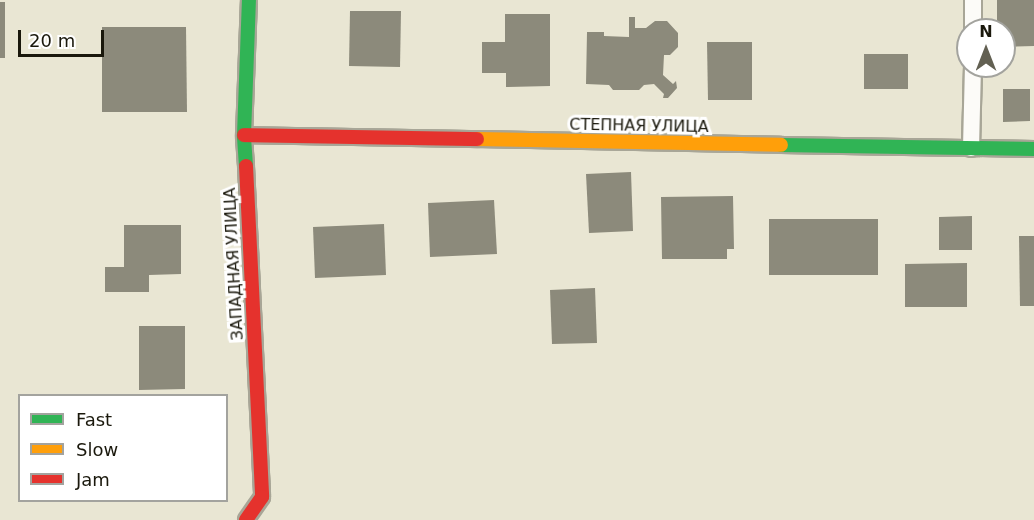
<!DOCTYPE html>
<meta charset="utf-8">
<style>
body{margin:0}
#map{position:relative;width:1034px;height:520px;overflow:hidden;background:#e9e6d3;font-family:"DejaVu Sans",sans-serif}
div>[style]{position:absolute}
.building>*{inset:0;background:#8c8a7b}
.roads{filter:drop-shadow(2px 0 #a8a697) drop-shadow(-2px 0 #a8a697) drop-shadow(0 2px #a8a697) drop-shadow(0 -2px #a8a697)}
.lane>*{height:16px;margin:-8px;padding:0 8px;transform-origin:8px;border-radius:8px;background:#fcfbf8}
.fast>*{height:14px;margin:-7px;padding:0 7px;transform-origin:7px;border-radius:7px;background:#30b455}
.slow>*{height:14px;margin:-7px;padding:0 7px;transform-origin:7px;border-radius:7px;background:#ff9f0a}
.jam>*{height:14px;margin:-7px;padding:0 7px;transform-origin:7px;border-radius:7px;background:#e5322d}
span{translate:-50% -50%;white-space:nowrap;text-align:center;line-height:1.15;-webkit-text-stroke:6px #fff;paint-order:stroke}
.street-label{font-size:16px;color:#1a180c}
.legend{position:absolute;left:18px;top:394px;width:210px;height:108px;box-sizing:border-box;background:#fff;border:2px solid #a3a39e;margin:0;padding:8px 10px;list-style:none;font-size:18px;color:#1a180c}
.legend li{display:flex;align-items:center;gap:12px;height:30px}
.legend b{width:30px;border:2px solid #a3a39e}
.north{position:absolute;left:956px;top:18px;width:60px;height:60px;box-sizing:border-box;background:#fff;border:2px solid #a3a39e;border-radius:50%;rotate:0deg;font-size:16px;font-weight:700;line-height:24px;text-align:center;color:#1a180c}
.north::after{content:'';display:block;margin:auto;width:21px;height:27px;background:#626052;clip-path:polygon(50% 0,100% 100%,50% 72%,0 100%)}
.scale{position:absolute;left:18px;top:30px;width:86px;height:27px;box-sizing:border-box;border:3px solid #1a180c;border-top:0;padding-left:8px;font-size:18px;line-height:21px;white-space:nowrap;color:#1a180c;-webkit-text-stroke:4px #fff;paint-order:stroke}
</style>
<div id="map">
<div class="building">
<div style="clip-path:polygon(997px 0,1034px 0,1034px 46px,1004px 47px,1004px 30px,997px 30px)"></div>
<div style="clip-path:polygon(0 2px,5px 2px,5px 58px,0 58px)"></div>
<div style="clip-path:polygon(350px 11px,401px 11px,400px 67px,349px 66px)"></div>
<div style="clip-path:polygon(505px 14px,550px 14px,550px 86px,506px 87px,506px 73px,482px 73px,482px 42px,505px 42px)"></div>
<div style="clip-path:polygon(629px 17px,635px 17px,635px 28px,646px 28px,655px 21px,667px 21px,678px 33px,678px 47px,670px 55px,664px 55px,663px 75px,673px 84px,676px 81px,677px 88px,668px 98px,663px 98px,664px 94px,654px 84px,644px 85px,639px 90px,613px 90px,609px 85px,586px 84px,587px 32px,604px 32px,604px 36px,629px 37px)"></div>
<div style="clip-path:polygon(102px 27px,186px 27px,187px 112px,102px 112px)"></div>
<div style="clip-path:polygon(707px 42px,752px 42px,752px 100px,708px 100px)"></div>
<div style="clip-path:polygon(864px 54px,908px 54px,908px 89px,864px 89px)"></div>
<div style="clip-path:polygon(1003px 89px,1030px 89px,1030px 121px,1003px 122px)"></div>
<div style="clip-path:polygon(631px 172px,633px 231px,589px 233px,586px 174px)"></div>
<div style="clip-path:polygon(733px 196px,734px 249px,727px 249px,727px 259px,662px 259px,661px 197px)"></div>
<div style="clip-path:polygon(494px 200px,497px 254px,430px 257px,428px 203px)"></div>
<div style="clip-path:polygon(972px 216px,972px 250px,939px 250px,939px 217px)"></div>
<div style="clip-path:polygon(769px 219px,878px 219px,878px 275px,769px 275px)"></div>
<div style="clip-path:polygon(384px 224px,386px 275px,315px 278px,313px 227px)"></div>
<div style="clip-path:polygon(124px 225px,181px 225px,181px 274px,149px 275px,149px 292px,105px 292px,105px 267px,124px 267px)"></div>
<div style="clip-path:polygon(1019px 236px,1034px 236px,1034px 306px,1020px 306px)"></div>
<div style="clip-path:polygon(967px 263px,967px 307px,905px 307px,905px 264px)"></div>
<div style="clip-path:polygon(595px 288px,597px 343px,552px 344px,550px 290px)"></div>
<div style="clip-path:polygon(139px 326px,185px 326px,185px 389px,139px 390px)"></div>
</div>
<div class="roads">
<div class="lane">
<div style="left:973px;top:30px;width:30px;rotate:-90deg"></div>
<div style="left:971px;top:148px;width:82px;rotate:-88.6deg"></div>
</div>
<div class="fast">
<div style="left:781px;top:145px;width:253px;rotate:0.9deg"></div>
<div style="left:246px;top:166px;width:31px;rotate:-94deg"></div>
<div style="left:244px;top:135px;width:135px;rotate:-87.9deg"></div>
</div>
<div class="slow">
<div style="left:477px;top:139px;width:304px;rotate:1.1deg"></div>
</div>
<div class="jam">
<div style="left:244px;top:135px;width:233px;rotate:1deg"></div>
<div style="left:246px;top:166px;width:331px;rotate:87.2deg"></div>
<div style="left:262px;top:497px;width:28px;rotate:125deg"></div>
</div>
</div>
<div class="street-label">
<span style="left:639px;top:126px;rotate:1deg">СТЕПНАЯ УЛИЦА</span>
<span style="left:234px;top:264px;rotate:-93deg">ЗАПАДНАЯ УЛИЦА</span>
</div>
<ul class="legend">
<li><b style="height:8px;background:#30b455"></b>Fast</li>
<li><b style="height:8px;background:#ff9f0a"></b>Slow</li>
<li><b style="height:8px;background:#e5322d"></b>Jam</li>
</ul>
<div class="north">N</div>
<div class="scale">20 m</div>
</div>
